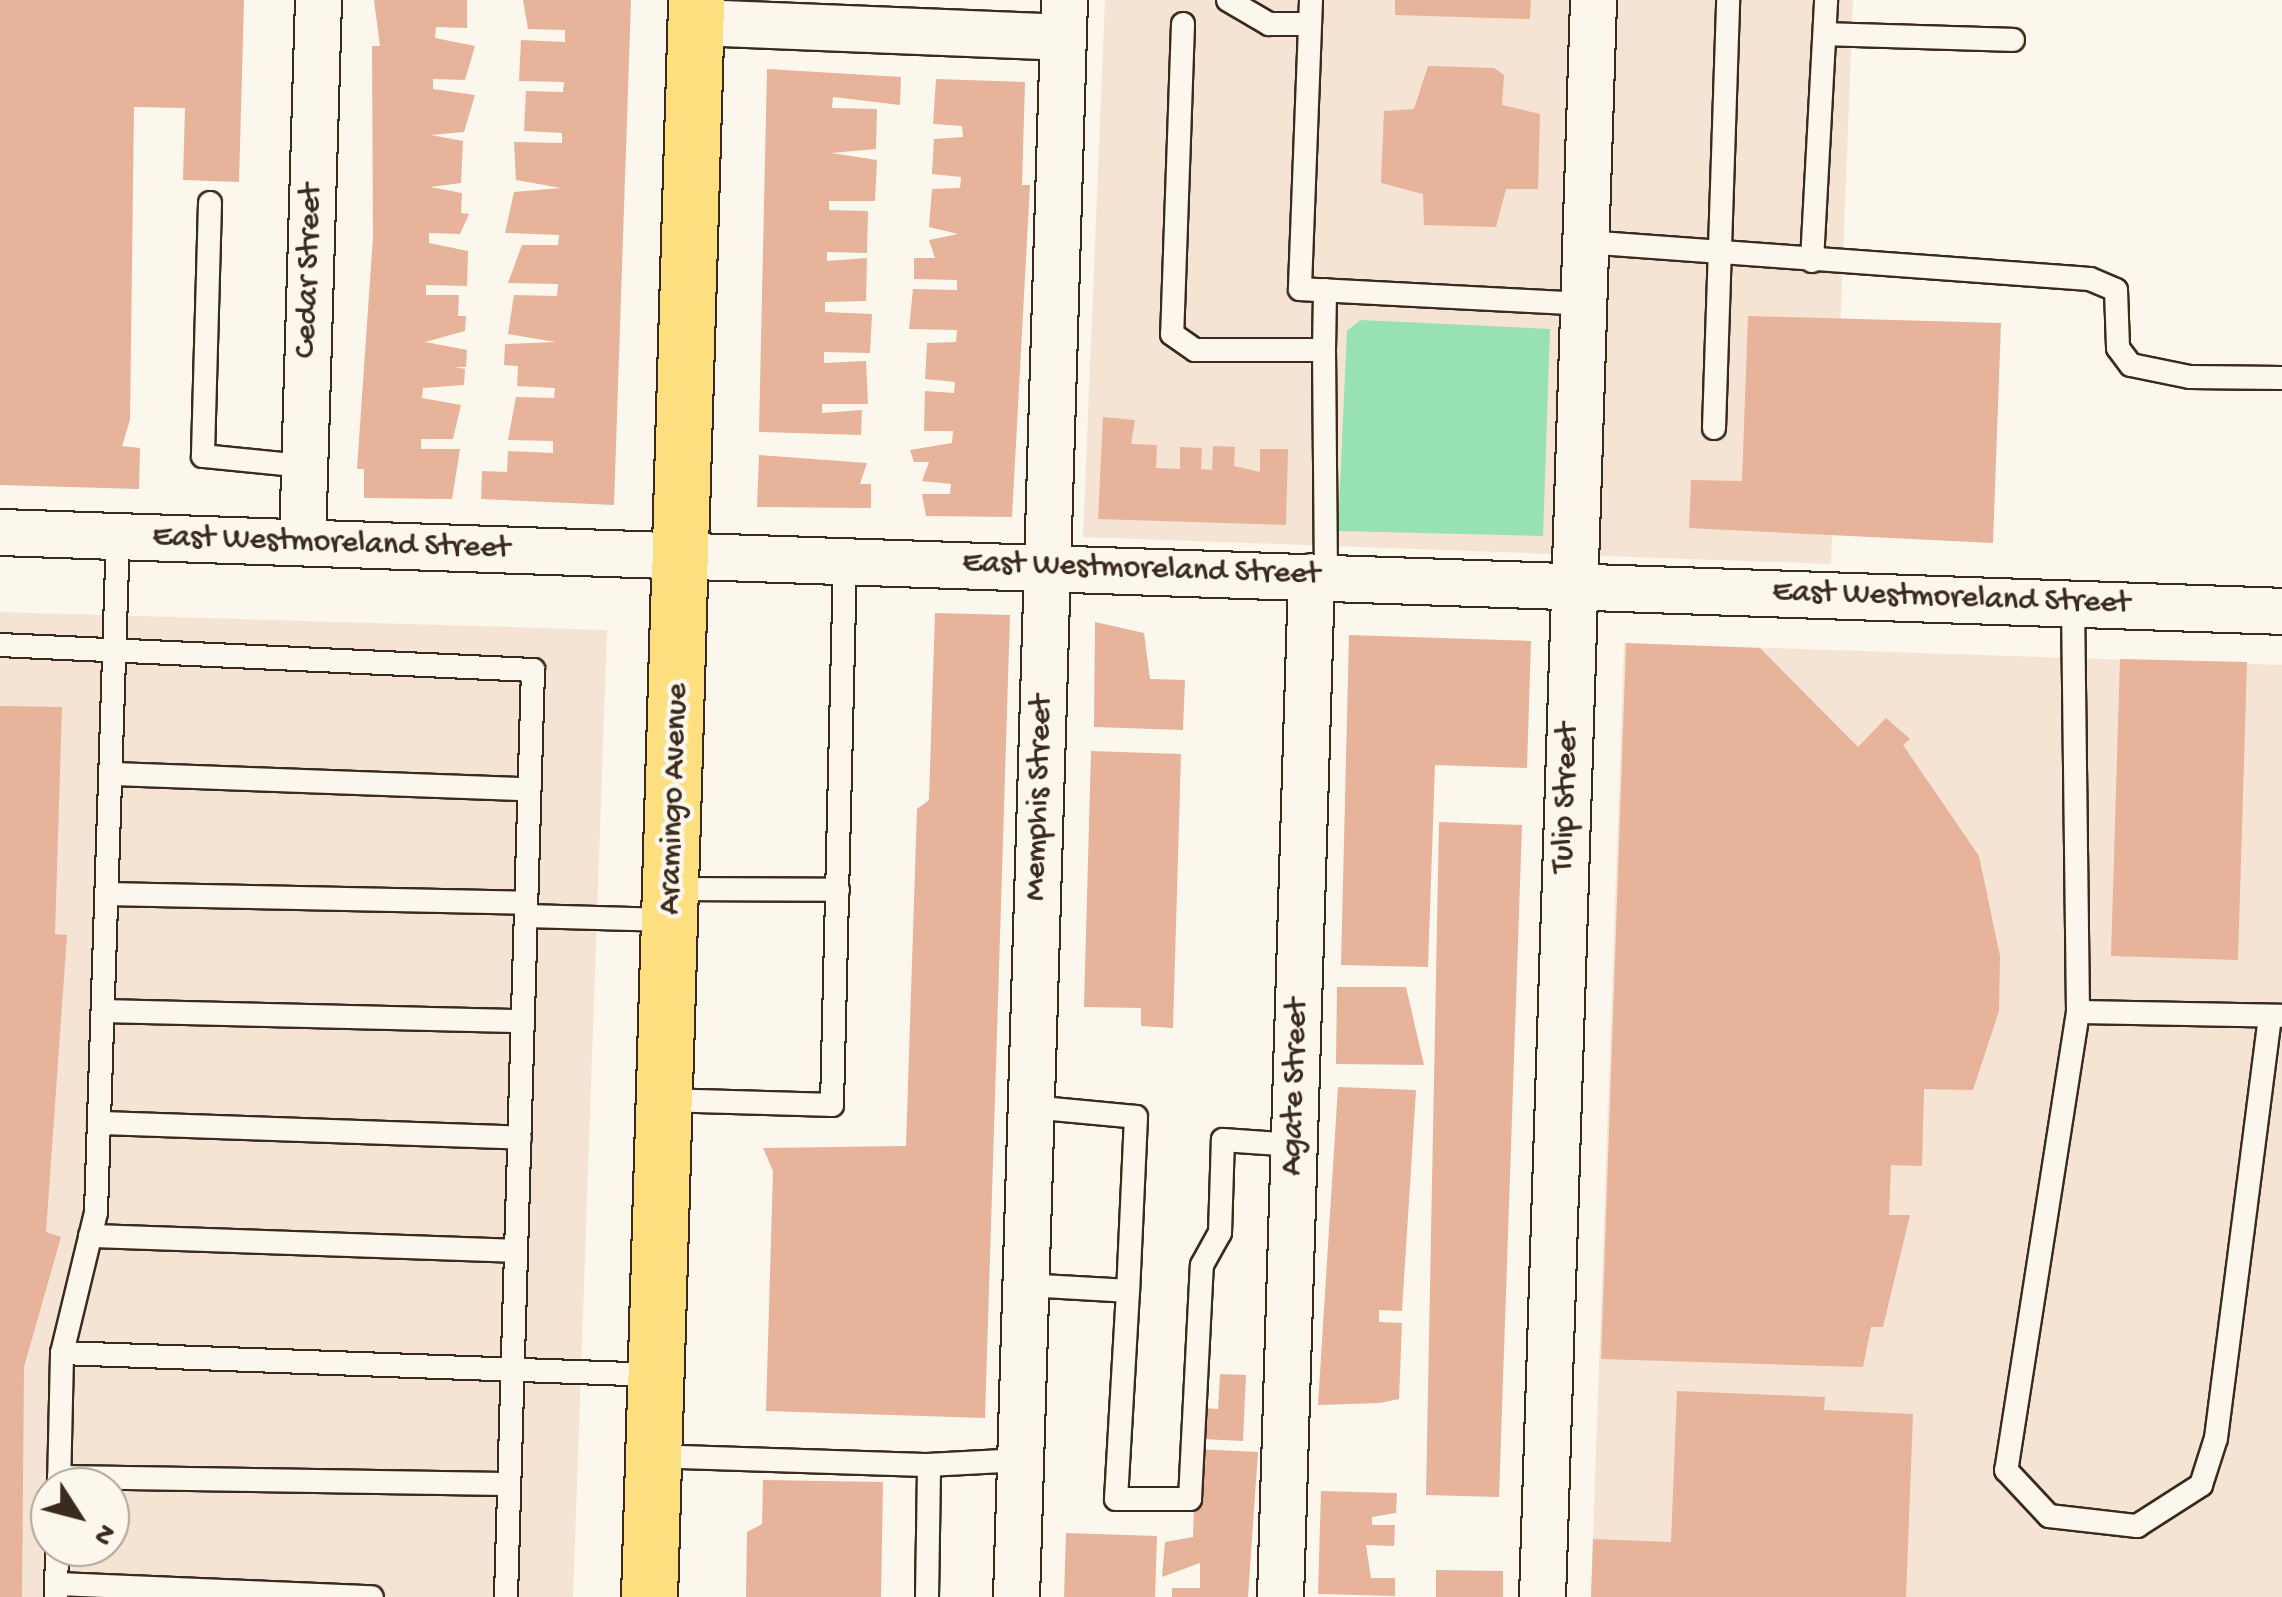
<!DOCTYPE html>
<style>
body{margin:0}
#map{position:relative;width:2282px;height:1597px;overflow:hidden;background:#fbf7ec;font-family:"Gochi Hand",sans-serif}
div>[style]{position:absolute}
.built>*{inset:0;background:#f5e3d4}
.green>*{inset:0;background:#98e1b0}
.building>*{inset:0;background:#e7b39b}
.roads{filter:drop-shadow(2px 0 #3b2a1e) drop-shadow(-2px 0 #3b2a1e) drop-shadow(0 2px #3b2a1e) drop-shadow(0 -2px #3b2a1e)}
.lane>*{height:22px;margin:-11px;padding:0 11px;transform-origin:11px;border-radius:11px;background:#fbf7ec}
.street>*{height:45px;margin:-22.5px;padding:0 22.5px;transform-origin:22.5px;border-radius:22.5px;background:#fbf7ec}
.primary>*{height:55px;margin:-27.5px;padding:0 27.5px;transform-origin:27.5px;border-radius:27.5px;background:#fedf80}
span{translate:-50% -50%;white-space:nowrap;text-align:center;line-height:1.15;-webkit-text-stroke:9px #fbf7ec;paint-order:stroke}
.street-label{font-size:32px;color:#3b2a1e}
.north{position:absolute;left:30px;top:1467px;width:100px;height:100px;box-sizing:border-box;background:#fbf7ec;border:2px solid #aea59a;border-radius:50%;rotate:126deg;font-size:28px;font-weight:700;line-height:40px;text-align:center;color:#3b2a1e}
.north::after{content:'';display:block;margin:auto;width:35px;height:45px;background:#3b2a1e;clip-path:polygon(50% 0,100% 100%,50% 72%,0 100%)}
</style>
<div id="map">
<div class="built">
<div style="clip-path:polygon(1105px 0,1853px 0,1831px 564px,1083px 537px)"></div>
<div style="clip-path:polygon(evenodd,0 612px,607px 630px,573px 1597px,0 1597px,0 612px,50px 1487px,110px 1487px,110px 1547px,50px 1547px,50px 1487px)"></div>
<div style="clip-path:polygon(1624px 643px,2282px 665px,2282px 1597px,1591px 1597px)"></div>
</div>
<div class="green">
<div style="clip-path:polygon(1360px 320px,1550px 329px,1543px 536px,1338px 531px,1347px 331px)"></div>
</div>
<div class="building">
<div style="clip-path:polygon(0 0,244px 0,239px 182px,183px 180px,185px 108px,134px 107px,130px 420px,122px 446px,140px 448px,139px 489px,0 485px)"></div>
<div style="clip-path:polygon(374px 0,467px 0,467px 28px,436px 27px,435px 38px,475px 46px,465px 80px,433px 79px,433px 89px,475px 95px,464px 132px,431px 135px,463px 141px,461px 183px,430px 187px,462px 193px,461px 213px,469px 214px,460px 234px,429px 233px,429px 243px,468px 251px,467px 286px,426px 285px,426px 295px,459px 295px,458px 316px,466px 316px,465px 331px,425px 342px,467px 350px,466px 367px,455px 367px,465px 369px,464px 385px,423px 388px,422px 398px,461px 405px,453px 439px,421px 439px,421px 449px,460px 449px,452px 499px,364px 498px,364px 469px,357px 469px,373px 237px,372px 46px,380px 46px)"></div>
<div style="clip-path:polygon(523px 0,631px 0,614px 505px,481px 499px,482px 471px,507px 472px,508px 451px,553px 453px,553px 441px,508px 440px,516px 397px,554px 398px,555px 388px,517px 386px,518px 366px,504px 365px,505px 344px,556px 342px,508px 334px,514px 295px,557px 296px,558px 284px,508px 283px,522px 245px,558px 245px,559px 235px,505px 233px,514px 192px,561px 188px,516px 180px,514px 142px,562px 143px,562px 133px,524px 131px,526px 91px,563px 92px,564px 82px,519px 81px,521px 40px,565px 42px,565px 30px,528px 29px)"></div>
<div style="clip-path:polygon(1395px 0,1531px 0,1530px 19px,1395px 15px)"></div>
<div style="clip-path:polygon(1428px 66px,1494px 68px,1504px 75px,1502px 105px,1540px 114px,1538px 189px,1506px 189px,1496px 227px,1424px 225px,1423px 194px,1381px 183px,1384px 111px,1414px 109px)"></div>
<div style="clip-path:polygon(767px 69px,901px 77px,900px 105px,833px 97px,832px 108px,877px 109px,876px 149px,831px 153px,877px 160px,875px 201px,829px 201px,829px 210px,868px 211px,867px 253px,827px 252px,827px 261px,867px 258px,866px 301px,825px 302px,825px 312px,872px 314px,870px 353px,824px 352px,824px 363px,866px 361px,868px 404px,822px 404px,822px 413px,862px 410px,861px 435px,759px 432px)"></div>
<div style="clip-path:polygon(936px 79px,1025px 82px,1022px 185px,1030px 185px,1012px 517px,926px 516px,922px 494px,950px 494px,951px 484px,922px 481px,929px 462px,914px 462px,910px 450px,952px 443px,953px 431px,924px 431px,925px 391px,954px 393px,955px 382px,925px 379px,926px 362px,927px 343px,956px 342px,957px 330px,909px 329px,913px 289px,957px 290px,957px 280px,914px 279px,914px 258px,935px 258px,929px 240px,958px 234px,929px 227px,932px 189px,960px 188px,961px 177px,932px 174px,934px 139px,963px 137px,962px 126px,933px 124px)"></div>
<div style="clip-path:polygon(1748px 316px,2001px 323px,1993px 543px,1689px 528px,1691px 480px,1742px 481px)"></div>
<div style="clip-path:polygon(1103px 417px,1135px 420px,1131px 444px,1157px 445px,1156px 468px,1180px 469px,1180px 447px,1202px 448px,1201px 469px,1212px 470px,1213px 446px,1235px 447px,1234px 466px,1260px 472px,1260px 449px,1288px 449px,1286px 525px,1098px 519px)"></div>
<div style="clip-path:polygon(759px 455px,867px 463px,860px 484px,871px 484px,871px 508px,757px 507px)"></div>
<div style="clip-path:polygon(935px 613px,1010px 615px,985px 1418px,766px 1411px,773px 1171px,763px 1148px,906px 1146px,917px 809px,929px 800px)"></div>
<div style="clip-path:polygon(1095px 622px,1144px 633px,1150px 679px,1185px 680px,1183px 730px,1094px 727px)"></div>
<div style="clip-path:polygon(1349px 635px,1531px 641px,1527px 768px,1435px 765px,1428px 967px,1341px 965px)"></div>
<div style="clip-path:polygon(1626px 643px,1760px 648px,1858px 747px,1886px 718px,1910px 739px,1903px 745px,1979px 856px,2000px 956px,1999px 1011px,1973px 1090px,1924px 1089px,1922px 1166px,1891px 1165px,1889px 1215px,1910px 1215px,1883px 1327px,1871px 1327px,1863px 1367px,1601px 1359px)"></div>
<div style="clip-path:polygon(2120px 659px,2247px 662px,2238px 960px,2111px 956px)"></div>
<div style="clip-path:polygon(0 706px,62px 707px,55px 934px,67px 935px,46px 1232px,61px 1237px,24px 1367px,22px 1597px,0 1597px)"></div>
<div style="clip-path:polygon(1091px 751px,1181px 754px,1173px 1028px,1141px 1026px,1141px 1008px,1084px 1007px)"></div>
<div style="clip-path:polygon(1439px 822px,1522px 825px,1499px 1497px,1426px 1495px)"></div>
<div style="clip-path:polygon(1337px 987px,1406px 987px,1424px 1065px,1336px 1064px)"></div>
<div style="clip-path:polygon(1338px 1087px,1416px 1090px,1402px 1311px,1379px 1310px,1379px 1322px,1402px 1323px,1399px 1399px,1380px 1403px,1318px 1405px)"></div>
<div style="clip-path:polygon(1220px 1374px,1246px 1375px,1243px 1441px,1202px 1439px,1203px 1408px,1218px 1409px)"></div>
<div style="clip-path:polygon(1677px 1391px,1825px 1397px,1824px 1410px,1913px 1414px,1906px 1597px,1591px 1597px,1593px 1539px,1671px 1542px)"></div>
<div style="clip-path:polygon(1196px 1449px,1258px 1452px,1248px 1597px,1172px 1597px,1172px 1588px,1200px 1588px,1200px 1563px,1162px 1577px,1165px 1542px,1193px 1537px)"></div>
<div style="clip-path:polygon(763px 1480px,883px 1482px,881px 1597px,746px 1597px,747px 1532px,762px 1524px)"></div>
<div style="clip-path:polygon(1321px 1491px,1397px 1493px,1396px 1513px,1372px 1517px,1372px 1525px,1395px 1525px,1394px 1546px,1366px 1545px,1371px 1578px,1395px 1578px,1395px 1596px,1318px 1594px)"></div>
<div style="clip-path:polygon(1066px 1533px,1157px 1536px,1155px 1597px,1064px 1597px)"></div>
<div style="clip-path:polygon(1436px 1570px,1503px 1571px,1503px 1597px,1436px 1597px)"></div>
</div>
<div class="roads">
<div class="lane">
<div style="left:1228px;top:0;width:48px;rotate:30.3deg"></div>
<div style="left:1269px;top:24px;width:40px"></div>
<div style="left:1311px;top:0;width:289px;rotate:92.2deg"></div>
<div style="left:1300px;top:289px;width:283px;rotate:3deg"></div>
<div style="left:1183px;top:24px;width:310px;rotate:92deg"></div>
<div style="left:1172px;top:334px;width:28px;rotate:35deg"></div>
<div style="left:1195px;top:350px;width:129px"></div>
<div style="left:1324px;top:350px;width:60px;rotate:-89deg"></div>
<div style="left:1825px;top:34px;width:188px;rotate:1.8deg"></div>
<div style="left:210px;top:203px;width:253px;rotate:91.6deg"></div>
<div style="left:203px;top:456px;width:101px;rotate:5.7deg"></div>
<div style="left:1585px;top:242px;width:506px;rotate:4.19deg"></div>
<div style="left:2090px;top:279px;width:28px;rotate:23deg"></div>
<div style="left:2116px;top:290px;width:58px;rotate:88deg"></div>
<div style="left:2118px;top:348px;width:21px;rotate:53deg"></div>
<div style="left:2131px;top:365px;width:60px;rotate:11.5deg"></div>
<div style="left:2190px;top:377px;width:92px;rotate:0.6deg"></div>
<div style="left:1812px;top:261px;width:261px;rotate:-86.9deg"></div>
<div style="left:1324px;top:350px;width:227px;rotate:89.5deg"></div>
<div style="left:1714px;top:428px;width:428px;rotate:-88.1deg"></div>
<div style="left:2073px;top:603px;width:409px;rotate:89.3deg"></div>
<div style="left:2078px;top:1012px;width:203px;rotate:1.1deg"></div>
<div style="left:0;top:645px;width:534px;rotate:2.69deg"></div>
<div style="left:533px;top:670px;width:927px;rotate:91.67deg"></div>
<div style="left:111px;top:774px;width:418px;rotate:2.1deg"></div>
<div style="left:672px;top:889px;width:166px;rotate:0.3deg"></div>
<div style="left:106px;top:894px;width:420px;rotate:1.2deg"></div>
<div style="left:526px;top:916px;width:145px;rotate:1.6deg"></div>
<div style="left:103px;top:1011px;width:420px;rotate:1.4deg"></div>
<div style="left:2078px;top:1012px;width:464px;rotate:98.9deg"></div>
<div style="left:2006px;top:1470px;width:63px;rotate:46.9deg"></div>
<div style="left:2049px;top:1516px;width:89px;rotate:6.5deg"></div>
<div style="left:2137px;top:1526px;width:76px;rotate:-32.6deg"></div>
<div style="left:2201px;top:1485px;width:49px;rotate:-72.3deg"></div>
<div style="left:2216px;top:1438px;width:425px;rotate:-82.7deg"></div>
<div style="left:665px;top:1100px;width:167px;rotate:1.7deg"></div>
<div style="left:832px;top:1105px;width:544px;rotate:-88.63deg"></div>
<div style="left:1031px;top:1107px;width:105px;rotate:5.4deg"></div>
<div style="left:1136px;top:1117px;width:174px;rotate:92.6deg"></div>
<div style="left:99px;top:1123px;width:421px;rotate:2deg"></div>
<div style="left:90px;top:1236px;width:426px;rotate:2deg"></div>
<div style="left:1025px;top:1285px;width:103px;rotate:3.3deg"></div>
<div style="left:1128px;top:1291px;width:208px;rotate:93.3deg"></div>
<div style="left:1116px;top:1499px;width:74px"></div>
<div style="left:1190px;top:1499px;width:234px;rotate:-87.1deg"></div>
<div style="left:1202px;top:1265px;width:37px;rotate:-61deg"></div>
<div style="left:1220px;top:1233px;width:93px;rotate:-88.2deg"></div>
<div style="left:1223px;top:1140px;width:71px;rotate:4deg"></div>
<div style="left:62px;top:1353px;width:594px;rotate:2.12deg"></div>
<div style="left:653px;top:1456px;width:276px;rotate:1.9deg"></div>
<div style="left:59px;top:1477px;width:450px;rotate:0.9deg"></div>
<div style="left:59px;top:1487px;width:134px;rotate:-88.7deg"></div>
<div style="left:62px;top:1353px;width:145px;rotate:-76.4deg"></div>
<div style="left:96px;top:1212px;width:676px;rotate:-88.14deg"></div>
<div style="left:57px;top:1584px;width:315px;rotate:2.4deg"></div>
<div style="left:56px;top:1597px;width:50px;rotate:-88.9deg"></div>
<div style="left:927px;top:1597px;width:132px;rotate:-89.1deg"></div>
<div style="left:929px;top:1465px;width:91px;rotate:-3.1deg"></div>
</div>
<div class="street">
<div style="left:695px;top:22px;width:368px;rotate:2.3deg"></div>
<div style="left:0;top:532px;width:2283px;rotate:1.98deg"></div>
<div style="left:302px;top:542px;width:542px;rotate:-88.31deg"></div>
<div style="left:1016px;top:1597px;width:1598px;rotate:-88.28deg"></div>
<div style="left:1280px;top:1597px;width:1021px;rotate:-88.26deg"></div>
<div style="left:1542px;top:1597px;width:1598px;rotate:-88.17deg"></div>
</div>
<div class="primary">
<div style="left:649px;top:1597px;width:1598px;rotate:-88.31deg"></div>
</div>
</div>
<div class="street-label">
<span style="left:310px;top:271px;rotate:-88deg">Cedar Street</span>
<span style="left:331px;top:544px;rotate:2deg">East Westmoreland Street</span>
<span style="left:1141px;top:570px;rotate:2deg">East Westmoreland Street</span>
<span style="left:1951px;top:599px;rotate:2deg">East Westmoreland Street</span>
<span style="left:1040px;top:798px;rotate:-88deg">Memphis Street</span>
<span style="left:1567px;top:798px;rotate:-88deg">Tulip Street</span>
<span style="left:675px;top:799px;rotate:-88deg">Aramingo Avenue</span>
<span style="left:1296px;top:1087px;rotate:-88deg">Agate Street</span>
</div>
<div class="north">N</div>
</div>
